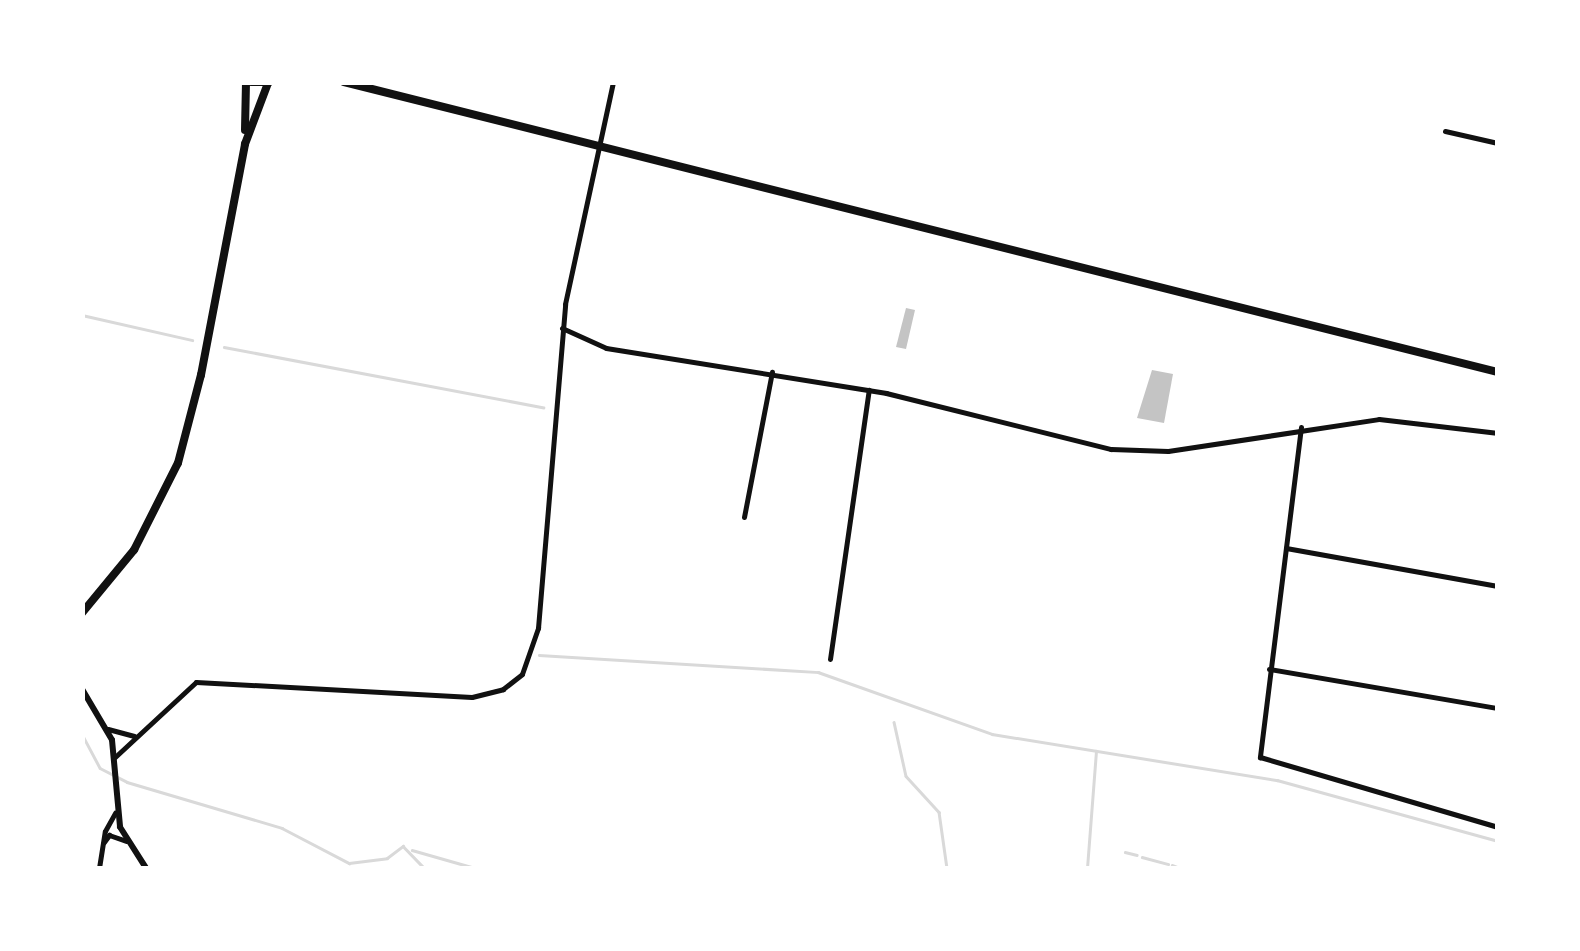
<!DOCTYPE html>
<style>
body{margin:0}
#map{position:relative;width:1580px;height:951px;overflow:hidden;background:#fff;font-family:"Noto Serif",serif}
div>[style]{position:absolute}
.stream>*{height:2.5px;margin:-1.25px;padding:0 1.25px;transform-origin:1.25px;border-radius:1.25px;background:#d9d9d9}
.building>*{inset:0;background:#c4c4c4}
.minor>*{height:5px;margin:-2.5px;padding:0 2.5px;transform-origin:2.5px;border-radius:2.5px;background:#111}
.secondary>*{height:6px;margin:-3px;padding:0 3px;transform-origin:3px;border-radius:3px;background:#111}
.primary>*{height:8px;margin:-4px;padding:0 4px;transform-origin:4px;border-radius:4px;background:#111}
span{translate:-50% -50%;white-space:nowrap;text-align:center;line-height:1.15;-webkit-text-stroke:10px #fff;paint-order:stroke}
.frame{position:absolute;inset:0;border:85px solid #fff;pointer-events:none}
</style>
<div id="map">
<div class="stream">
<div style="left:82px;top:315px;width:113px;rotate:12.8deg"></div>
<div style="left:224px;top:347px;width:325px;rotate:10.7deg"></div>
<div style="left:539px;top:655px;width:280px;rotate:3.5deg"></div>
<div style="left:818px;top:672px;width:185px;rotate:19.6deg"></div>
<div style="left:992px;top:734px;width:289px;rotate:9.2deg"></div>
<div style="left:1277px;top:780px;width:229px;rotate:15.4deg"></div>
<div style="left:894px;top:722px;width:55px;rotate:77.5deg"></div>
<div style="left:906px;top:776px;width:49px;rotate:47.5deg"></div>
<div style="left:939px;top:812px;width:57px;rotate:81.9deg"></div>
<div style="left:82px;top:734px;width:38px;rotate:62deg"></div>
<div style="left:100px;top:768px;width:30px;rotate:27deg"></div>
<div style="left:127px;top:782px;width:162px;rotate:16.5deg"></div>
<div style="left:282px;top:828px;width:76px;rotate:27.6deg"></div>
<div style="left:349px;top:863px;width:38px;rotate:-7deg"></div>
<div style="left:387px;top:858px;width:20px;rotate:-37deg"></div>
<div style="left:403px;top:846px;width:30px;rotate:46deg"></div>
<div style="left:412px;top:850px;width:66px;rotate:15.9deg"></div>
<div style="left:1125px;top:852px;width:12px;rotate:14deg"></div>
<div style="left:1142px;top:857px;width:27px;rotate:15deg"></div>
<div style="left:1172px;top:865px;width:9px;rotate:21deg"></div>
<div style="left:1087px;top:868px;width:117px;rotate:-85.6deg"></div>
</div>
<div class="building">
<div style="clip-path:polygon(906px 308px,915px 310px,906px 349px,896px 347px)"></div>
<div style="clip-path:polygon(1152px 370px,1173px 374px,1164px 423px,1137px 418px)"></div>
</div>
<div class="minor">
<div style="left:1445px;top:131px;width:54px;rotate:12.8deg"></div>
<div style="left:562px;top:328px;width:48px;rotate:24.4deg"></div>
<div style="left:606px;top:348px;width:284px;rotate:9.1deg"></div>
<div style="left:886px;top:393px;width:232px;rotate:14deg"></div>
<div style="left:1111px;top:449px;width:57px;rotate:2deg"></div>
<div style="left:1168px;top:451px;width:213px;rotate:-8.6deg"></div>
<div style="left:1379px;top:419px;width:120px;rotate:6.7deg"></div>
<div style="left:1301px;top:427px;width:333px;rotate:97.1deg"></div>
<div style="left:1260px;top:757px;width:248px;rotate:16.4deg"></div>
<div style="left:744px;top:517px;width:148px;rotate:-79.1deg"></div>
<div style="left:1286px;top:548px;width:215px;rotate:10.2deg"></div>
<div style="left:830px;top:659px;width:272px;rotate:-81.8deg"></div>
<div style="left:1269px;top:669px;width:232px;rotate:9.7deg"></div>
<div style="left:108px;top:729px;width:27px;rotate:15deg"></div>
<div style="left:115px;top:757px;width:110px;rotate:-42.8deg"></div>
<div style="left:196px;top:682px;width:276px;rotate:3.1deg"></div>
<div style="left:472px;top:697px;width:32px;rotate:-14deg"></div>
<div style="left:503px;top:689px;width:24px;rotate:-38deg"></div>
<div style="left:522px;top:674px;width:49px;rotate:-70.8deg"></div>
<div style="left:538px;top:628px;width:325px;rotate:-85.2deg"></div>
<div style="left:565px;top:304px;width:227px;rotate:-77.8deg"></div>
<div style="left:104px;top:842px;width:9px;rotate:-54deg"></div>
<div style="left:109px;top:835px;width:18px;rotate:19deg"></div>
<div style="left:99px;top:868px;width:37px;rotate:-81deg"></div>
<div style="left:105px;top:831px;width:21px;rotate:-61deg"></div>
</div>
<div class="secondary">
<div style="left:82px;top:689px;width:59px;rotate:59.5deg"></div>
<div style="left:112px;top:740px;width:87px;rotate:84.7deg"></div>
<div style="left:120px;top:827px;width:49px;rotate:57.6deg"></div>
</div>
<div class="primary">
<div style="left:251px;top:82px;width:18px"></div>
<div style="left:344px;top:82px;width:1190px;rotate:14.11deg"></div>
<div style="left:245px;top:130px;width:48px;rotate:-88.8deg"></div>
<div style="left:82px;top:613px;width:82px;rotate:-50.5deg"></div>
<div style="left:134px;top:550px;width:97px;rotate:-63.2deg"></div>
<div style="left:178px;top:463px;width:91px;rotate:-75.4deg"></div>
<div style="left:201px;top:375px;width:235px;rotate:-79.2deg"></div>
<div style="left:245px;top:144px;width:65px;rotate:-69.3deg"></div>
</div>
<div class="frame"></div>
</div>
